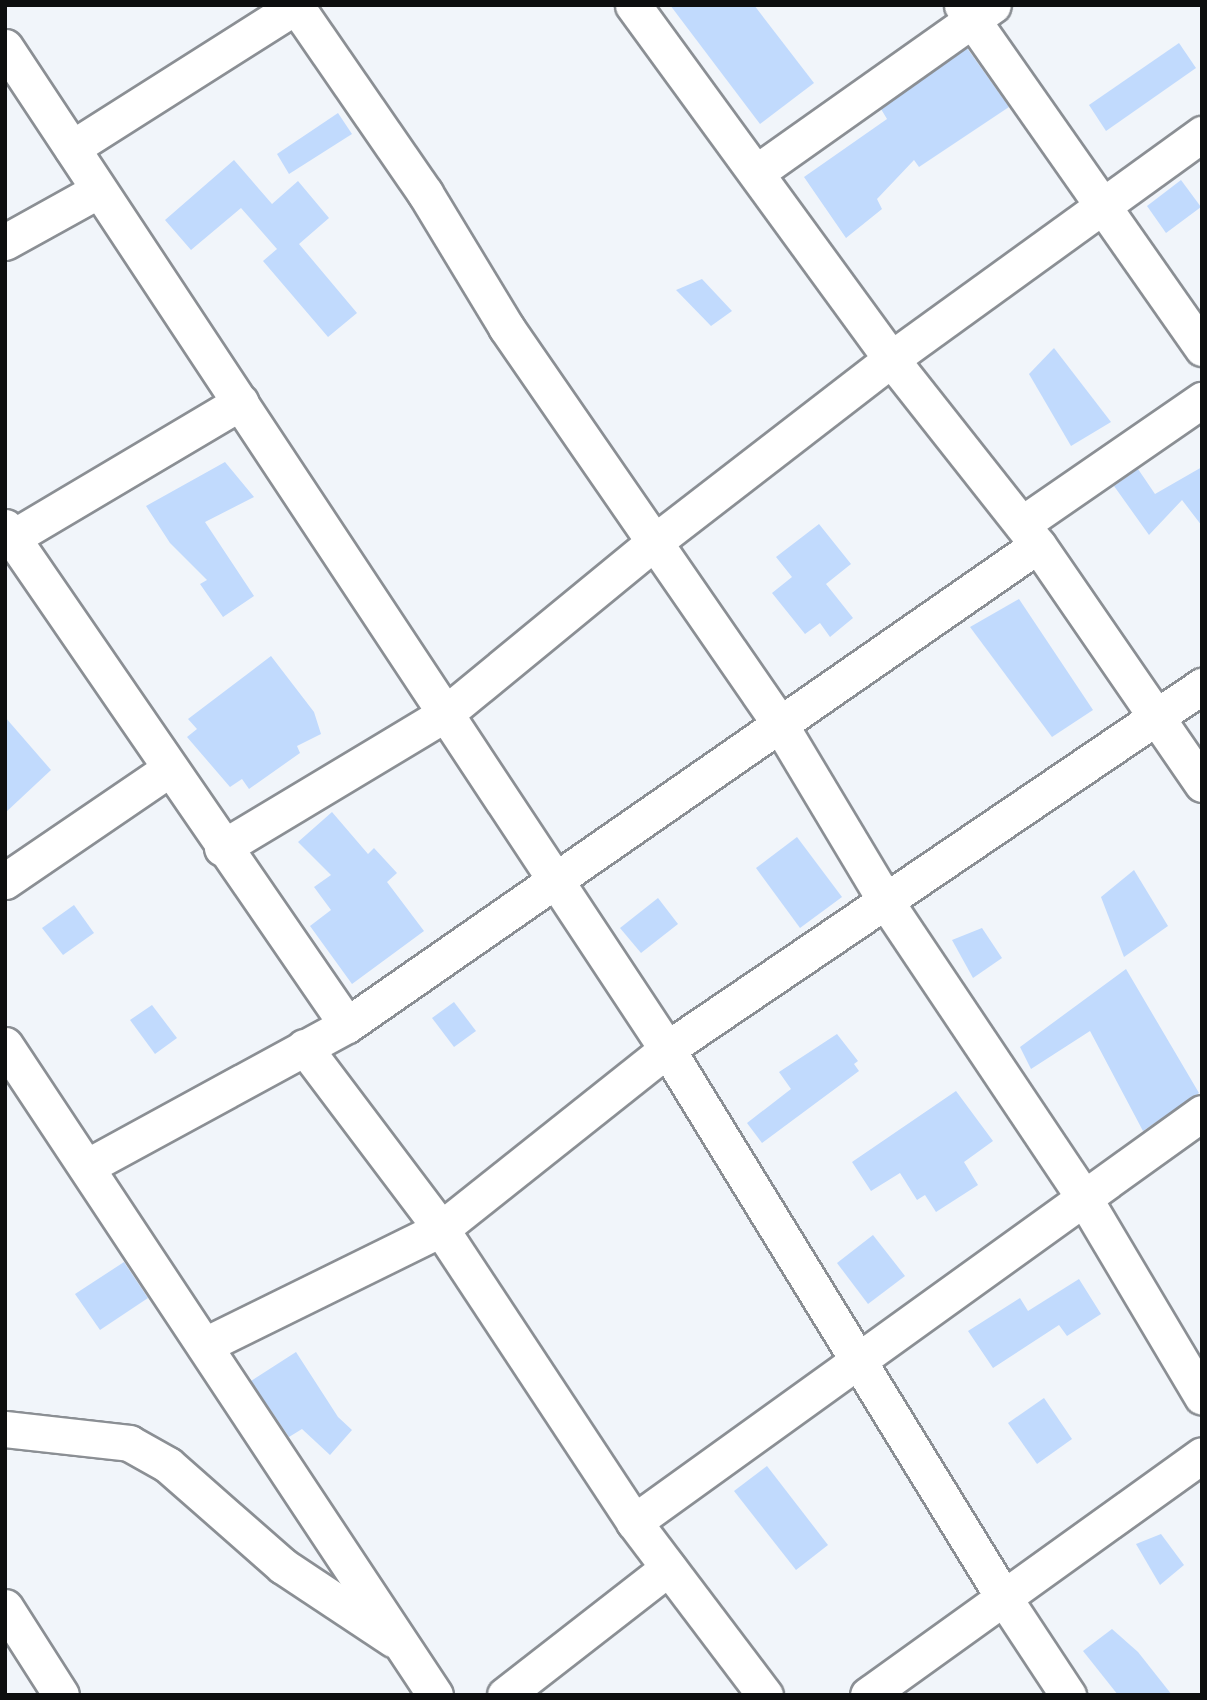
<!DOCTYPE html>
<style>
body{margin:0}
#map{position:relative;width:1207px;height:1700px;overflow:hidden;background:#f1f5fa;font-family:Lato,sans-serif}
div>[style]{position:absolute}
.building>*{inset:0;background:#c1dafd}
.roads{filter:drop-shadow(2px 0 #8b8f94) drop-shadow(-2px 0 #8b8f94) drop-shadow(0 2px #8b8f94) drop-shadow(0 -2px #8b8f94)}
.minor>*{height:35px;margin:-17.5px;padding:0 17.5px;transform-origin:17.5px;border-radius:17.5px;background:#fff}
span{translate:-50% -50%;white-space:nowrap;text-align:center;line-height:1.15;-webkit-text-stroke:6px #fff;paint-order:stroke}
.frame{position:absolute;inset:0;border:7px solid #0d0e0f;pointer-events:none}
</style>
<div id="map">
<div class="building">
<div style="clip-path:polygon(670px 5px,754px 5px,814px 83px,760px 124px)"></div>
<div style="clip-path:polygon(1179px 43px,1196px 68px,1106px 131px,1089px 105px)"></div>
<div style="clip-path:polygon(967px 48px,1009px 107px,919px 167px,914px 160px,877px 199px,882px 209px,846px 238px,804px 177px,887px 119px,881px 109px)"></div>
<div style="clip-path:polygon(338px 113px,352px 134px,289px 174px,277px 154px)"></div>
<div style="clip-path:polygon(234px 160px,272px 204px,298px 181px,329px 218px,299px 244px,357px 313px,328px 337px,263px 261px,277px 249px,241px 208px,191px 250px,165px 220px)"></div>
<div style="clip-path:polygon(1181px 180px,1201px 207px,1166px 233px,1147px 206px)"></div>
<div style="clip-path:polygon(702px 279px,732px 311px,711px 326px,676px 290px)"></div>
<div style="clip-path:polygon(1054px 348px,1111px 422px,1071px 446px,1029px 374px)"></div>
<div style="clip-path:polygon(225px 462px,254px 497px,205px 522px,254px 596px,223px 617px,200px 584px,207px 580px,170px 543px,146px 506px)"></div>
<div style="clip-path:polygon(1202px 467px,1202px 526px,1182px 500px,1149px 535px,1114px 486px,1138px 469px,1155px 494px)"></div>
<div style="clip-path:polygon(819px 524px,851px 564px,826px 584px,853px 618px,830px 637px,820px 623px,805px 634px,772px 593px,792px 577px,776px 557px)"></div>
<div style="clip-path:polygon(1019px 599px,1093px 710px,1052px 737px,970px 627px)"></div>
<div style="clip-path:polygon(271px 656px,314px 712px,321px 734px,297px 746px,300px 753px,249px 789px,242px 779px,230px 787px,187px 737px,197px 729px,188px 719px)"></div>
<div style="clip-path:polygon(5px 717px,51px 770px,5px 813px)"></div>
<div style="clip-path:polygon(332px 812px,368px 854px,374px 848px,397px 873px,387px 882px,424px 931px,352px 984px,310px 926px,331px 910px,314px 887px,331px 875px,298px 842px)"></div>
<div style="clip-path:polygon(797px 837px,842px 897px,800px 928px,756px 868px)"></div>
<div style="clip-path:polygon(1134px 870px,1168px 926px,1124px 957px,1101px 897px)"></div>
<div style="clip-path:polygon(658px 898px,678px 924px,641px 953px,620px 928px)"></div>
<div style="clip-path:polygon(74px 905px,94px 933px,63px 955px,42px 928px)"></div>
<div style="clip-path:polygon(982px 928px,1002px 958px,973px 978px,952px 940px)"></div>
<div style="clip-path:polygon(1126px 969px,1199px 1093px,1143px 1131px,1090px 1031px,1031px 1069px,1020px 1047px)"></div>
<div style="clip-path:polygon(454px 1002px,476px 1031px,454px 1047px,432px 1018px)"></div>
<div style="clip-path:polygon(152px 1005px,177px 1038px,155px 1054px,130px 1020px)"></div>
<div style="clip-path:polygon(837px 1034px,858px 1061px,854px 1064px,859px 1071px,762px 1143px,747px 1123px,791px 1089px,779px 1072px)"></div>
<div style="clip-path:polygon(956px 1091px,993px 1141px,964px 1162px,978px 1185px,936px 1212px,925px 1195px,917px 1200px,900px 1173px,871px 1191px,852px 1162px)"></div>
<div style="clip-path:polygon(873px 1235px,905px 1276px,868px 1304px,837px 1263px)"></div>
<div style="clip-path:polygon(124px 1262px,148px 1298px,100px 1330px,75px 1294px)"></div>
<div style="clip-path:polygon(1079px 1279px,1101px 1314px,1067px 1336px,1059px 1325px,993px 1368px,968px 1331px,1020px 1298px,1028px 1311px)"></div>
<div style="clip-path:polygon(296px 1352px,338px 1417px,352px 1430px,330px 1455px,302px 1429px,289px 1437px,251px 1381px)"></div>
<div style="clip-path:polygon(1044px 1398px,1072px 1439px,1037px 1464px,1008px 1423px)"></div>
<div style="clip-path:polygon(767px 1466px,828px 1545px,796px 1570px,734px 1491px)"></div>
<div style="clip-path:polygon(1161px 1534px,1184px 1565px,1160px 1585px,1136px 1544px)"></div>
<div style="clip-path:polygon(1112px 1629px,1138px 1652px,1172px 1695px,1118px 1695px,1083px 1651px)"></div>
</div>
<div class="roads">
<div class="minor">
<div style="left:633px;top:5px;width:438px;rotate:53.9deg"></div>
<div style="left:891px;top:359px;width:237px;rotate:51.7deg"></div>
<div style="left:1038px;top:545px;width:290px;rotate:55.5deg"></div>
<div style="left:962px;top:5px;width:419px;rotate:55deg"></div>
<div style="left:296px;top:6px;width:227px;rotate:55.4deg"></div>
<div style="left:425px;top:193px;width:157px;rotate:58.8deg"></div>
<div style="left:506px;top:327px;width:481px;rotate:55.4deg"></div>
<div style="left:779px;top:723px;width:209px;rotate:59.1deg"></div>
<div style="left:886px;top:902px;width:356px;rotate:56.2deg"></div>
<div style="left:1084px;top:1198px;width:231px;rotate:59.3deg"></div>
<div style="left:5px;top:47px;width:1201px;rotate:56.55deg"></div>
<div style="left:667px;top:1049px;width:641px;rotate:58.47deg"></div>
<div style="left:1002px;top:1595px;width:120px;rotate:56.6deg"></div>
<div style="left:72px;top:148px;width:267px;rotate:-32.4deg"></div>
<div style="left:757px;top:172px;width:289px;rotate:-35.3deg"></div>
<div style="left:5px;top:242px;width:107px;rotate:-29deg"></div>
<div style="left:1022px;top:524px;width:219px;rotate:-34.6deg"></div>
<div style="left:5px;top:527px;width:604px;rotate:55.52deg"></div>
<div style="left:5px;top:542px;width:274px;rotate:-30.7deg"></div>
<div style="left:222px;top:848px;width:260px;rotate:-31deg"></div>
<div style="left:445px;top:714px;width:268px;rotate:-39.4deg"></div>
<div style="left:652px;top:544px;width:302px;rotate:-37.7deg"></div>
<div style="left:891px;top:359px;width:384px;rotate:-35.9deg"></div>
<div style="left:5px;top:881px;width:199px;rotate:-34.3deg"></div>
<div style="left:5px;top:1045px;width:779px;rotate:56.51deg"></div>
<div style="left:304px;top:1047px;width:228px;rotate:53deg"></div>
<div style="left:441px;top:1229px;width:351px;rotate:56.6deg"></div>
<div style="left:634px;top:1522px;width:217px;rotate:52.9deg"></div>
<div style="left:88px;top:1166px;width:295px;rotate:-28.6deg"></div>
<div style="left:347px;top:1025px;width:841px;rotate:-34.79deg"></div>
<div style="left:205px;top:1345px;width:263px;rotate:-26.2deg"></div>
<div style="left:441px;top:1229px;width:289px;rotate:-38.5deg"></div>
<div style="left:667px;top:1049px;width:647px;rotate:-34.16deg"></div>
<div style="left:5px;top:1429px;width:125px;rotate:6.4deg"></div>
<div style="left:129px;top:1443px;width:45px;rotate:29.4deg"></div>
<div style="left:168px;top:1465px;width:153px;rotate:41.3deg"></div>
<div style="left:283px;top:1566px;width:132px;rotate:33.6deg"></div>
<div style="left:634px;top:1522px;width:700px;rotate:-35.76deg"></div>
<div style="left:5px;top:1607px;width:104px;rotate:57.5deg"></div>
<div style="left:505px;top:1695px;width:207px;rotate:-37.9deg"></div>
<div style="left:868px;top:1695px;width:411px;rotate:-35.7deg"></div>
</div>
</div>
<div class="frame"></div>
</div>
